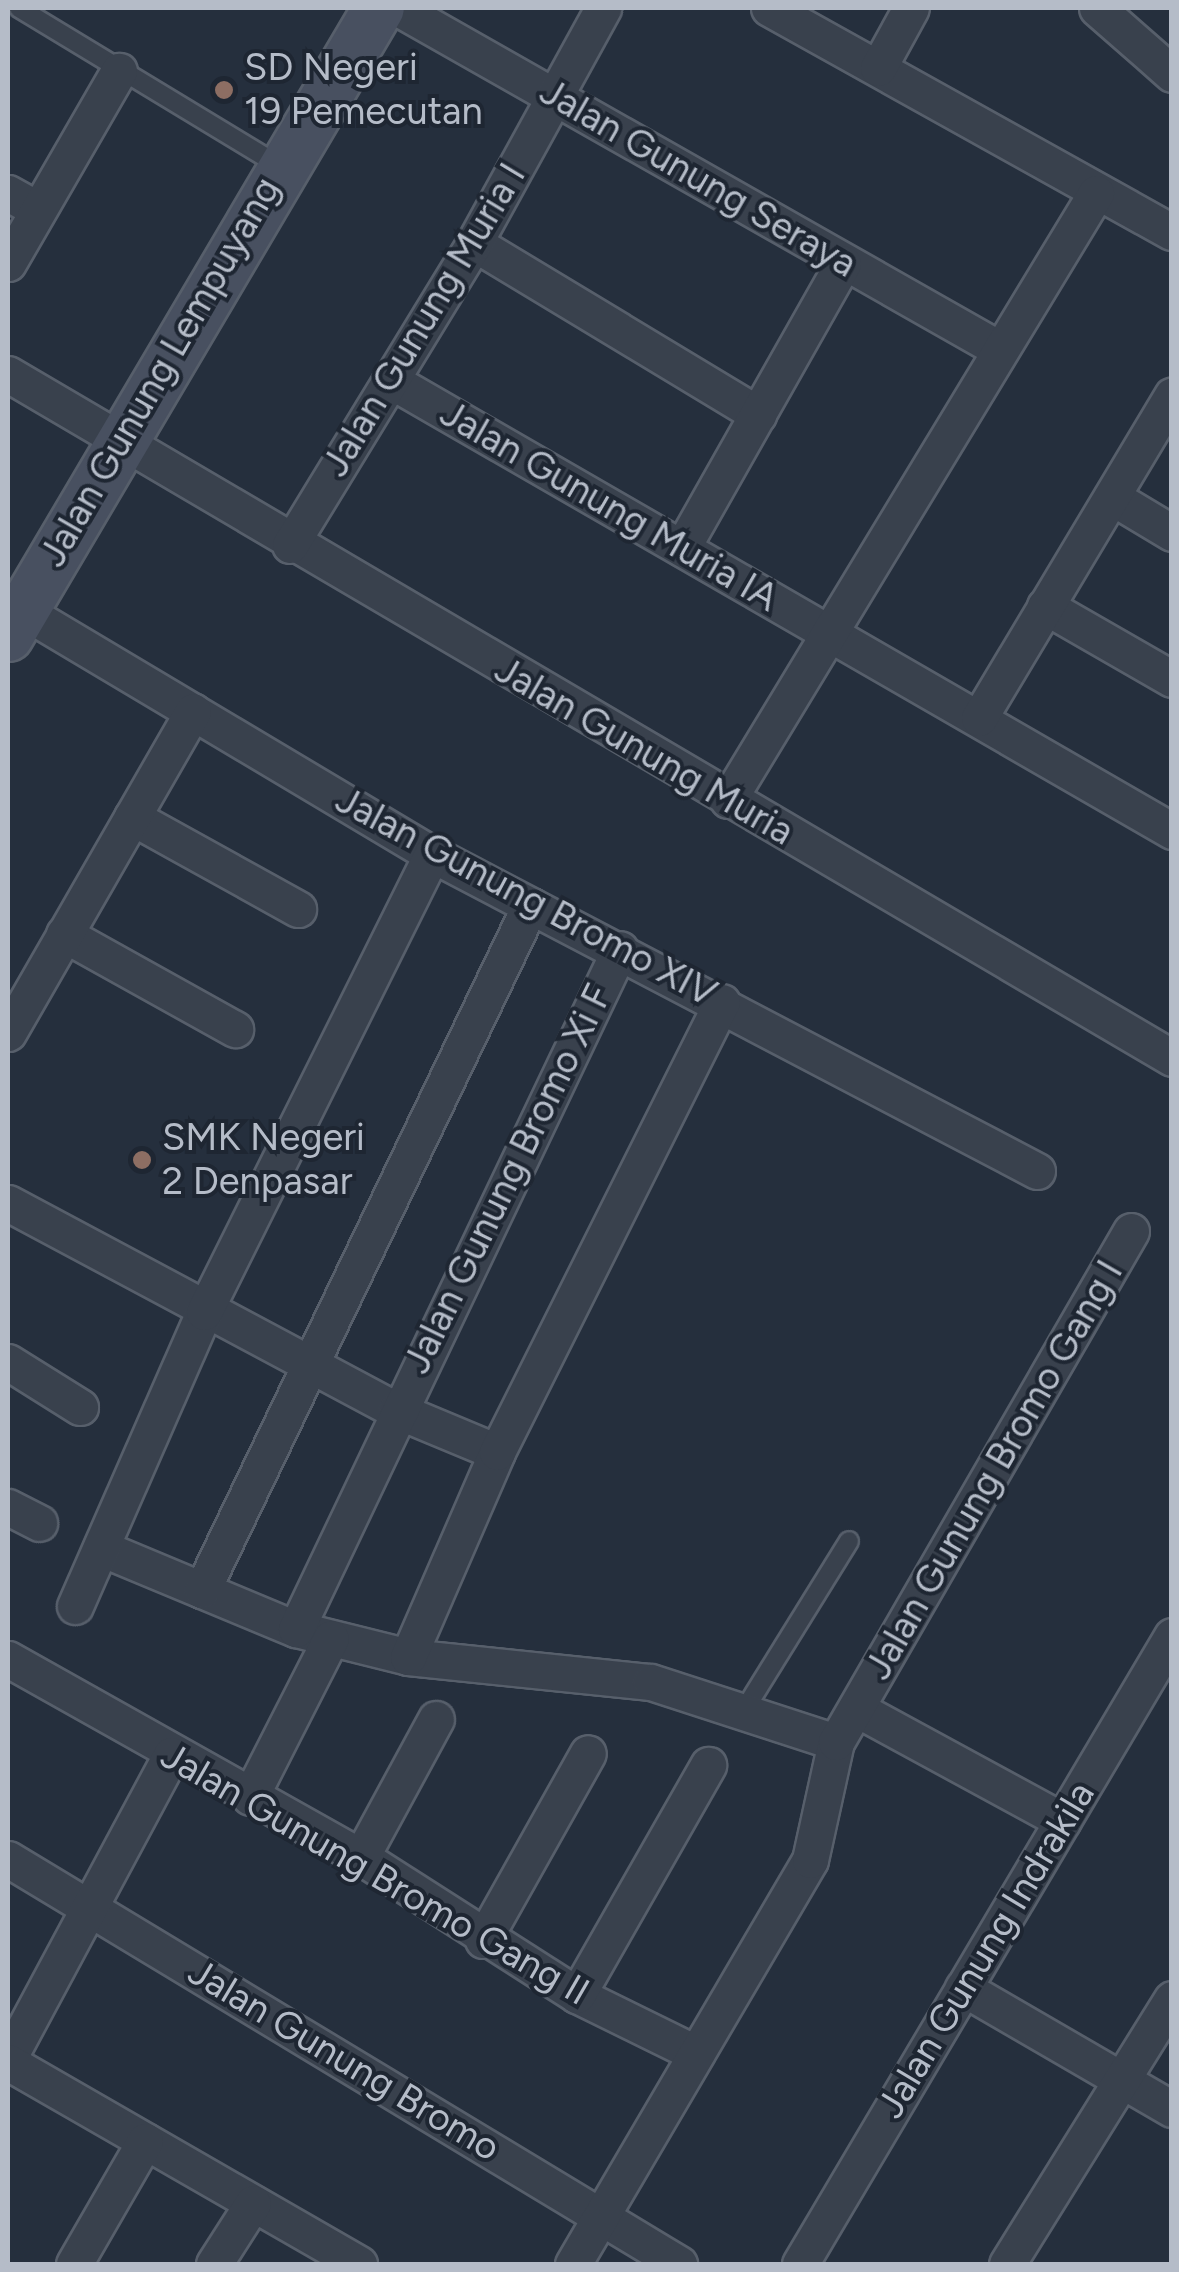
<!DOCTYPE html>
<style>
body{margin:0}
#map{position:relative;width:1179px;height:2272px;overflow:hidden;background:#252f3d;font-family:Figtree,sans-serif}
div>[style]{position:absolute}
.roads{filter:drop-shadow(2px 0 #575f6b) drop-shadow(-2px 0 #575f6b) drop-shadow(0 2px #575f6b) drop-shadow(0 -2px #575f6b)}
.lane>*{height:18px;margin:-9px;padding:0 9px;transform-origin:9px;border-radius:9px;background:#39414d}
.street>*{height:35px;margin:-17.5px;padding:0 17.5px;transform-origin:17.5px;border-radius:17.5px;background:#39414d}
.secondary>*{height:50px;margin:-25px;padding:0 25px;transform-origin:25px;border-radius:25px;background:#485060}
.dots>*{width:28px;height:28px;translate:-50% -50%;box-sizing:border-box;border:5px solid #1e2632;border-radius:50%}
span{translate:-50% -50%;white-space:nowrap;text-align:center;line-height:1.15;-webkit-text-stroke:8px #1e2632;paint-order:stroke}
.poi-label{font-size:38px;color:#b5bcc8}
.left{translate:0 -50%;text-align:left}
.street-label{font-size:38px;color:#b5bcc8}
.frame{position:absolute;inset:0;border:10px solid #b5bcc8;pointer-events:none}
</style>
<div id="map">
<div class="roads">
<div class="lane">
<div style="left:19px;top:8px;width:305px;rotate:31.2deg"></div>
<div style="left:743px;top:1712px;width:201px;rotate:-58.2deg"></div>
</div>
<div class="street">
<div style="left:398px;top:8px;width:691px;rotate:29.57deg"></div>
<div style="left:769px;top:8px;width:461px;rotate:29.1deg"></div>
<div style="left:1097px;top:8px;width:100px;rotate:41.3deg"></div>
<div style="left:878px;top:68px;width:68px;rotate:-61.2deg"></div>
<div style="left:8px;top:193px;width:33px;rotate:29deg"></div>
<div style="left:474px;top:243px;width:332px;rotate:31.1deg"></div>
<div style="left:8px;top:263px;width:222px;rotate:-60deg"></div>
<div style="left:8px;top:374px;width:1350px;rotate:30.44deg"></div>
<div style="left:390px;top:380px;width:903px;rotate:29.97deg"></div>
<div style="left:1112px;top:497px;width:70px;rotate:31deg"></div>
<div style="left:290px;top:545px;width:354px;rotate:-58.6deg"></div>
<div style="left:474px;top:243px;width:268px;rotate:-61.2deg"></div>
<div style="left:682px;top:548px;width:327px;rotate:-60.5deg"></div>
<div style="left:1045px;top:606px;width:146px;rotate:29.9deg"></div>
<div style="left:22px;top:610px;width:477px;rotate:30.8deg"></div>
<div style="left:432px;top:854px;width:683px;rotate:27.65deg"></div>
<div style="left:979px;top:718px;width:376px;rotate:-59.1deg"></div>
<div style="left:728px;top:800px;width:710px;rotate:-58.77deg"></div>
<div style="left:132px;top:817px;width:190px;rotate:29deg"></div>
<div style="left:64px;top:934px;width:196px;rotate:29.1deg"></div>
<div style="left:8px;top:1033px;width:371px;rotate:-60.1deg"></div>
<div style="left:8px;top:1203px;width:440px;rotate:28.1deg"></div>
<div style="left:396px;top:1410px;width:109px;rotate:22.6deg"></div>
<div style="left:8px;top:1362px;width:85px;rotate:32deg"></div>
<div style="left:8px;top:1507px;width:35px;rotate:27deg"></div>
<div style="left:101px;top:1548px;width:211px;rotate:22.6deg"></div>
<div style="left:296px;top:1629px;width:115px;rotate:14deg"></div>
<div style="left:408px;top:1657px;width:244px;rotate:5.9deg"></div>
<div style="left:651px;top:1682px;width:194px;rotate:18deg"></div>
<div style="left:202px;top:1590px;width:759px;rotate:-64.38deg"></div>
<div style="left:75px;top:1606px;width:321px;rotate:-66.3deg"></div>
<div style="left:204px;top:1312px;width:512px;rotate:-63.54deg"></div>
<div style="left:296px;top:1629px;width:753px;rotate:-64.52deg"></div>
<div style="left:408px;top:1657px;width:223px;rotate:-66.5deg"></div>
<div style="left:497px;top:1452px;width:503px;rotate:-63.43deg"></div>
<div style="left:8px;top:1659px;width:405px;rotate:29.3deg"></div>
<div style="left:361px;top:1857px;width:256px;rotate:32.6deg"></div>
<div style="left:577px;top:1995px;width:131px;rotate:26.2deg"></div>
<div style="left:857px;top:1709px;width:234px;rotate:28.5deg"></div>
<div style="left:250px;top:1797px;width:178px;rotate:-63deg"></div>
<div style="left:361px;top:1857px;width:157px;rotate:-61.5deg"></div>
<div style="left:8px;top:1859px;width:784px;rotate:31.11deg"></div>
<div style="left:483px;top:1940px;width:214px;rotate:-60.7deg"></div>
<div style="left:963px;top:1988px;width:241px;rotate:30.1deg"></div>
<div style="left:577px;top:1995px;width:265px;rotate:-60.3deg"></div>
<div style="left:8px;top:2059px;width:345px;rotate:-61.8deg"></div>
<div style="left:8px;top:2062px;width:405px;rotate:29.9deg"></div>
<div style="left:74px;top:2264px;width:142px;rotate:-60deg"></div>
<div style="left:214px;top:2264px;width:72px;rotate:-57.4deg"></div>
<div style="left:573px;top:2264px;width:468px;rotate:-59.6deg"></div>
<div style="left:810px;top:1860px;width:121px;rotate:-77.6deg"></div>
<div style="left:836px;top:1742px;width:590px;rotate:-60deg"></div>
<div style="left:800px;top:2264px;width:730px;rotate:-59.36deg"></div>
<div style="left:1007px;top:2264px;width:312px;rotate:-58.1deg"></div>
</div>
<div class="secondary">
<div style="left:8px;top:636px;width:729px;rotate:-59.43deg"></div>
</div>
</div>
<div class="dots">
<div style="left:224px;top:90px;background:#8d6e63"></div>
<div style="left:142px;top:1160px;background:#8d6e63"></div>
</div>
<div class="poi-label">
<span class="left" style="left:244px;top:90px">SD Negeri<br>19 Pemecutan</span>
<span class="left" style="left:162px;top:1160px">SMK Negeri<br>2 Denpasar</span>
</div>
<div class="street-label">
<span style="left:698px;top:178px;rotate:30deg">Jalan Gunung Seraya</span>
<span style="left:424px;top:320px;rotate:-59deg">Jalan Gunung Muria I</span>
<span style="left:160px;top:372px;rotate:-60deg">Jalan Gunung Lempuyang</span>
<span style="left:609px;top:506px;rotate:30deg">Jalan Gunung Muria IA</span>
<span style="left:644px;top:751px;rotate:30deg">Jalan Gunung Muria</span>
<span style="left:526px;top:897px;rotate:28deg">Jalan Gunung Bromo XIV</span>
<span style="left:508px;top:1179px;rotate:-64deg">Jalan Gunung Bromo Xi F</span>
<span style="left:994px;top:1470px;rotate:-60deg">Jalan Gunung Bromo Gang I</span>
<span style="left:375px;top:1874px;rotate:30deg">Jalan Gunung Bromo Gang II</span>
<span style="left:986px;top:1950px;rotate:-59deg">Jalan Gunung Indrakila</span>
<span style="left:344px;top:2060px;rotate:31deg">Jalan Gunung Bromo</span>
</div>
<div class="frame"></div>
</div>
